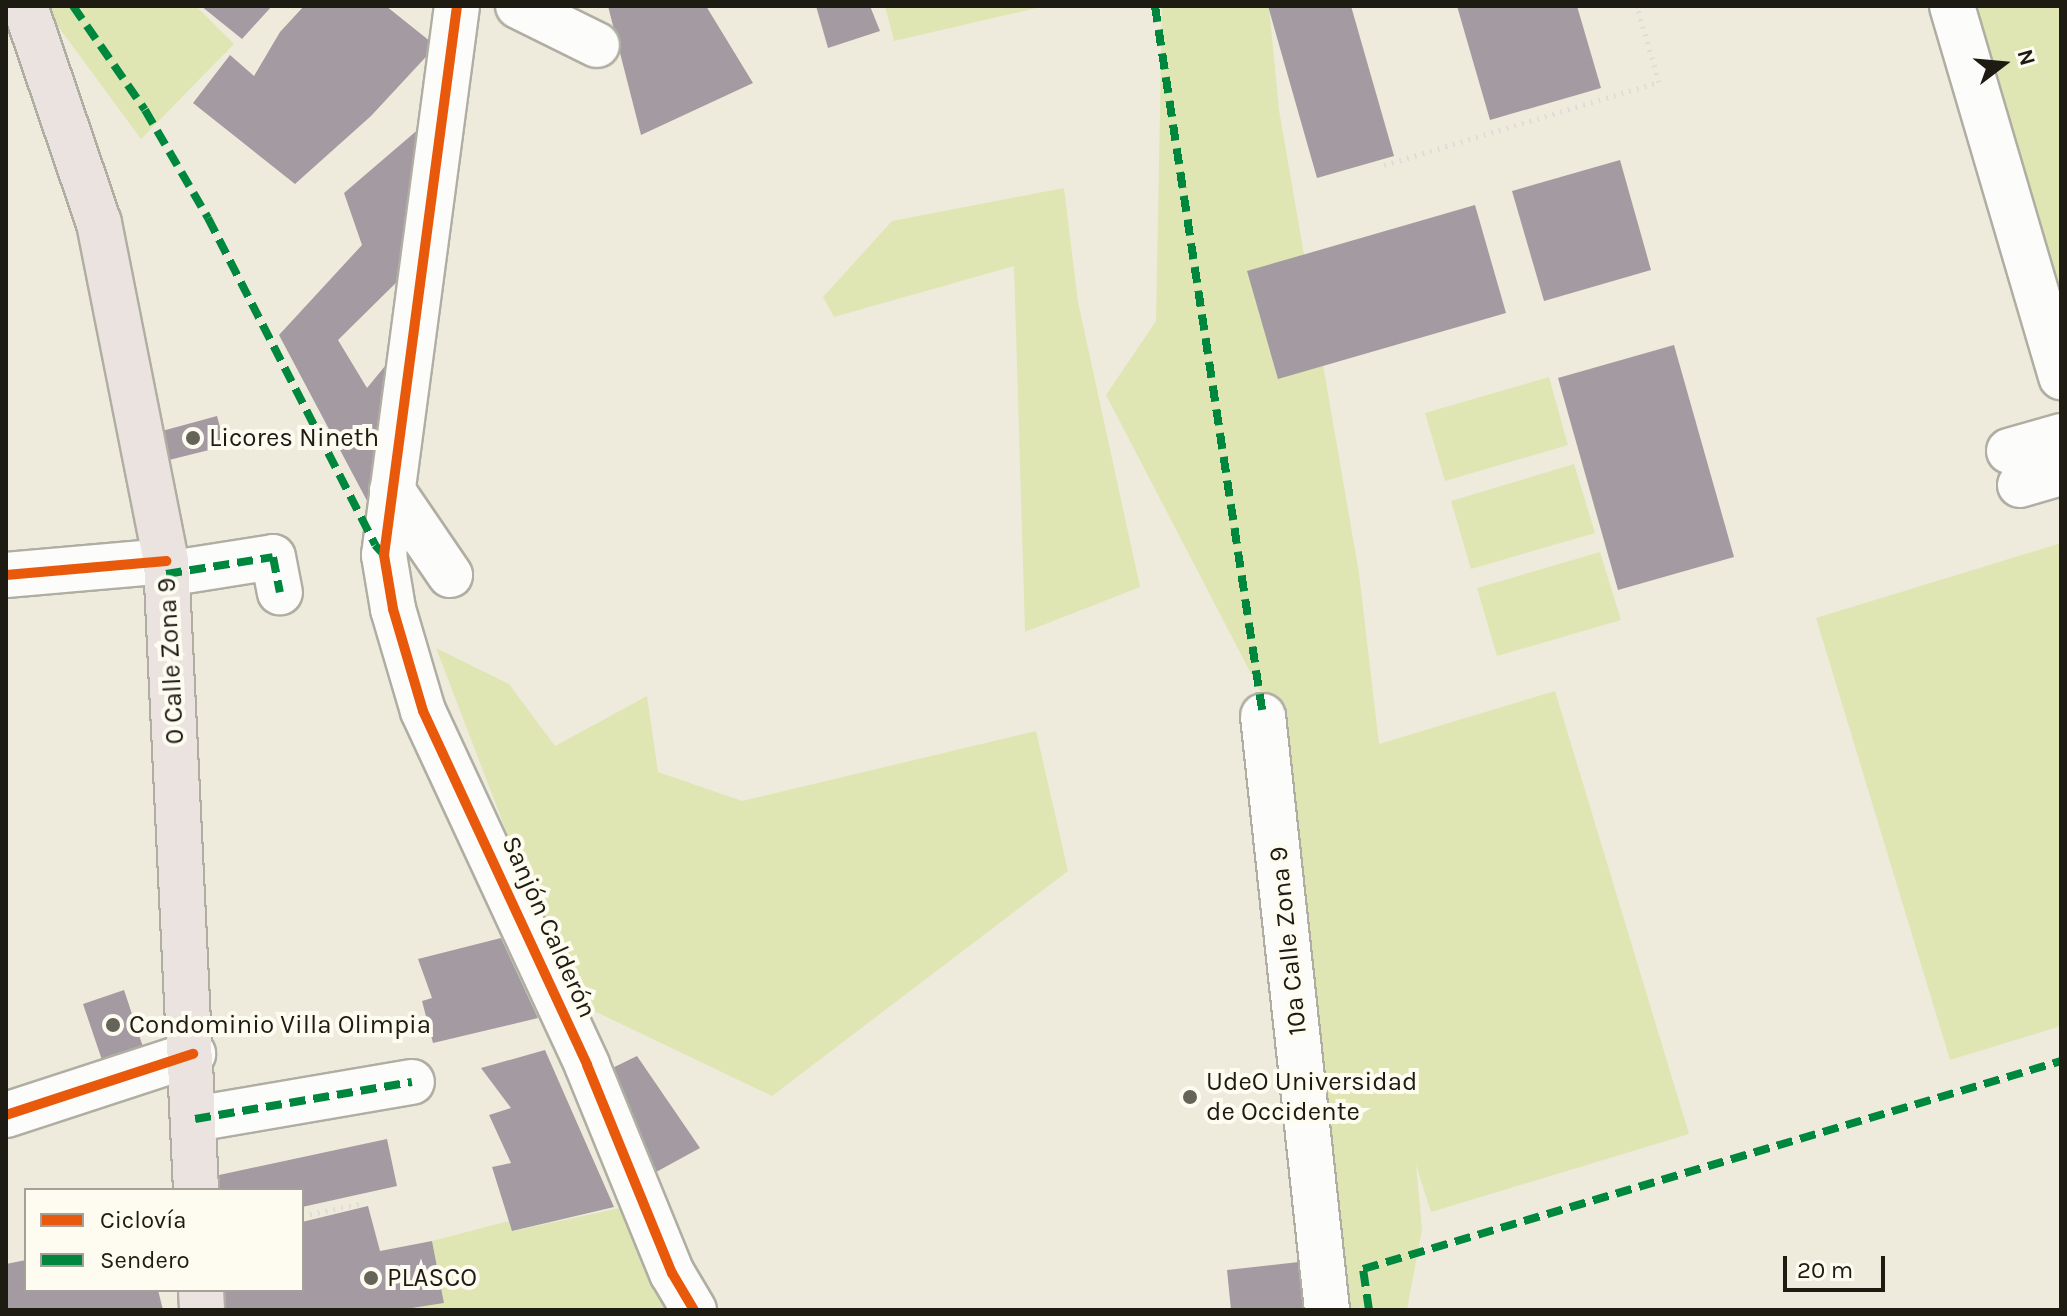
<!DOCTYPE html>
<meta charset="utf-8">
<style>
body{margin:0}
#map{position:relative;width:2067px;height:1316px;overflow:hidden;background:#eeebdc;font-family:Karla,sans-serif}
div>[style]{position:absolute}
.green>*{inset:0;background:#dfe6b4}
.building>*{inset:0;background:#a49aa1}
.path>*{height:5px;margin-top:-2.5px;transform-origin:0;background:repeating-linear-gradient(90deg,#deddd8 0 2px,transparent 0 8px)}
.roads{filter:drop-shadow(2px 0 #b0aea3) drop-shadow(-2px 0 #b0aea3) drop-shadow(0 2px #b0aea3) drop-shadow(0 -2px #b0aea3)}
.minor>*{height:44px;margin:-22px;padding:0 22px;transform-origin:22px;border-radius:22px;background:#fcfcfa}
.major>*{height:44px;margin:-22px;padding:0 22px;transform-origin:22px;border-radius:22px;background:#eae3df}
.quiet>*{height:8px;margin-top:-4px;transform-origin:0;background:repeating-linear-gradient(90deg,#00873e 0 16px,transparent 0 24px)}
.cycleway>*{height:10px;margin:-5px;padding:0 5px;transform-origin:5px;border-radius:5px;background:#e8590c}
.dots>*{width:22px;height:22px;translate:-50% -50%;box-sizing:border-box;border:4px solid #fefcf1;border-radius:50%}
span{translate:-50% -50%;white-space:nowrap;text-align:center;line-height:1.15;-webkit-text-stroke:8px #fefcf1;paint-order:stroke}
.poi-label{font-size:26px;color:#1d1b12}
.left{translate:0 -50%;text-align:left}
.street-label{font-size:26px;color:#1d1b12}
.frame{position:absolute;inset:0;border:8px solid #1d1b12;pointer-events:none}
.legend{position:absolute;left:24px;top:1188px;width:280px;height:104px;box-sizing:border-box;background:#fefcf1;border:2px solid #a4a298;margin:0;padding:10px 14px;list-style:none;font-size:24px;color:#1d1b12}
.legend li{display:flex;align-items:center;gap:16px;height:40px}
.legend b{width:40px;border:2px solid #a4a298}
.north{position:absolute;left:1963px;top:24px;width:80px;height:80px;-webkit-text-stroke:6px #fefcf1;paint-order:stroke;rotate:74deg;font-size:22px;font-weight:700;line-height:32px;text-align:center;color:#1d1b12}
.north::after{content:'';display:block;margin:auto;width:28px;height:36px;background:#1d1b12;clip-path:polygon(50% 0,100% 100%,50% 72%,0 100%)}
.scale{position:absolute;left:1783px;top:1256px;width:102px;height:36px;box-sizing:border-box;border:4px solid #1d1b12;border-top:0;padding-left:10px;font-size:24px;line-height:28px;white-space:nowrap;color:#1d1b12;-webkit-text-stroke:6px #fefcf1;paint-order:stroke}
</style>
<div id="map">
<div class="green">
<div style="clip-path:polygon(43px 6px,196px 6px,234px 44px,141px 139px)"></div>
<div style="clip-path:polygon(885px 6px,1045px 6px,894px 41px)"></div>
<div style="clip-path:polygon(1162px 6px,1269px 6px,1279px 110px,1359px 573px,1379px 744px,1555px 691px,1689px 1134px,1431px 1212px,1416px 1165px,1422px 1229px,1407px 1310px,1340px 1310px,1271px 712px,1106px 395px,1156px 321px)"></div>
<div style="clip-path:polygon(1969px 6px,2061px 6px,2061px 336px)"></div>
<div style="clip-path:polygon(1064px 188px,1078px 302px,1140px 587px,1025px 632px,1014px 266px,834px 317px,823px 297px,892px 221px)"></div>
<div style="clip-path:polygon(1549px 377px,1568px 445px,1445px 481px,1425px 413px)"></div>
<div style="clip-path:polygon(1574px 464px,1595px 533px,1471px 569px,1451px 501px)"></div>
<div style="clip-path:polygon(2061px 543px,2061px 1026px,1950px 1060px,1816px 618px)"></div>
<div style="clip-path:polygon(1600px 552px,1621px 620px,1497px 656px,1477px 588px)"></div>
<div style="clip-path:polygon(436px 648px,509px 684px,555px 746px,647px 696px,658px 772px,742px 801px,1036px 731px,1068px 871px,772px 1096px,571px 1000px)"></div>
<div style="clip-path:polygon(629px 1206px,675px 1306px,654px 1310px,399px 1310px,444px 1303px,432px 1241px,509px 1221px,513px 1231px)"></div>
</div>
<div class="building">
<div style="clip-path:polygon(201px 6px,272px 6px,242px 39px)"></div>
<div style="clip-path:polygon(304px 6px,386px 6px,436px 46px,371px 116px,295px 184px,193px 103px,230px 55px,254px 76px,280px 32px)"></div>
<div style="clip-path:polygon(608px 6px,706px 6px,753px 83px,641px 135px)"></div>
<div style="clip-path:polygon(816px 6px,870px 6px,880px 31px,828px 48px)"></div>
<div style="clip-path:polygon(1268px 6px,1351px 6px,1394px 156px,1317px 178px)"></div>
<div style="clip-path:polygon(1457px 6px,1577px 6px,1601px 88px,1490px 120px)"></div>
<div style="clip-path:polygon(421px 127px,411px 268px,338px 340px,367px 388px,399px 349px,374px 514px,279px 335px,362px 245px,344px 193px)"></div>
<div style="clip-path:polygon(1620px 160px,1651px 270px,1544px 301px,1512px 191px)"></div>
<div style="clip-path:polygon(1475px 205px,1506px 313px,1278px 379px,1247px 271px)"></div>
<div style="clip-path:polygon(1674px 345px,1734px 557px,1618px 590px,1558px 378px)"></div>
<div style="clip-path:polygon(217px 416px,225px 446px,169px 460px,162px 431px)"></div>
<div style="clip-path:polygon(501px 938px,538px 1018px,433px 1043px,422px 1001px,432px 998px,418px 959px)"></div>
<div style="clip-path:polygon(124px 990px,143px 1047px,102px 1060px,83px 1004px)"></div>
<div style="clip-path:polygon(545px 1050px,614px 1207px,512px 1231px,492px 1167px,511px 1163px,489px 1115px,511px 1108px,481px 1068px)"></div>
<div style="clip-path:polygon(637px 1056px,700px 1148px,647px 1177px,600px 1074px)"></div>
<div style="clip-path:polygon(387px 1139px,397px 1186px,302px 1207px,302px 1190px,210px 1190px,210px 1177px)"></div>
<div style="clip-path:polygon(368px 1206px,380px 1251px,432px 1241px,444px 1303px,399px 1310px,213px 1310px,211px 1290px,302px 1290px,302px 1222px)"></div>
<div style="clip-path:polygon(26px 1260px,26px 1290px,158px 1290px,163px 1310px,6px 1310px,6px 1264px)"></div>
<div style="clip-path:polygon(1299px 1262px,1304px 1310px,1231px 1310px,1227px 1270px)"></div>
</div>
<div class="path">
<div style="left:1384px;top:165px;width:287px;rotate:-16.8deg"></div>
<div style="left:1659px;top:82px;width:79px;rotate:-106.1deg"></div>
<div style="left:302px;top:1216px;width:61px;rotate:-12.2deg"></div>
</div>
<div class="roads">
<div class="minor">
<div style="left:457px;top:6px;width:554px;rotate:97.57deg"></div>
<div style="left:384px;top:555px;width:55px;rotate:80.5deg"></div>
<div style="left:393px;top:609px;width:106px;rotate:73.6deg"></div>
<div style="left:423px;top:711px;width:390px;rotate:65.1deg"></div>
<div style="left:587px;top:1065px;width:225px;rotate:67.8deg"></div>
<div style="left:672px;top:1273px;width:43px;rotate:59.3deg"></div>
<div style="left:518px;top:6px;width:88px;rotate:26.3deg"></div>
<div style="left:1952px;top:6px;width:387px;rotate:73.6deg"></div>
<div style="left:2009px;top:451px;width:54px;rotate:-16.1deg"></div>
<div style="left:2020px;top:485px;width:43px;rotate:-16.3deg"></div>
<div style="left:392px;top:490px;width:103px;rotate:55.7deg"></div>
<div style="left:166px;top:574px;width:108px;rotate:-9deg"></div>
<div style="left:273px;top:557px;width:36px;rotate:79deg"></div>
<div style="left:6px;top:575px;width:161px;rotate:-5deg"></div>
<div style="left:1263px;top:716px;width:597px;rotate:83.85deg"></div>
<div style="left:6px;top:1115px;width:197px;rotate:-18.1deg"></div>
<div style="left:195px;top:1119px;width:220px;rotate:-9.7deg"></div>
</div>
<div class="major">
<div style="left:25px;top:6px;width:229px;rotate:71.2deg"></div>
<div style="left:99px;top:223px;width:345px;rotate:78.8deg"></div>
<div style="left:166px;top:561px;width:630px;rotate:87.27deg"></div>
<div style="left:201px;top:1290px;width:20px;rotate:87deg"></div>
</div>
</div>
<div class="quiet">
<div style="left:73px;top:6px;width:126px;rotate:55.3deg"></div>
<div style="left:145px;top:110px;width:125px;rotate:59.7deg"></div>
<div style="left:208px;top:218px;width:367px;rotate:62.9deg"></div>
<div style="left:375px;top:545px;width:13px;rotate:48deg"></div>
<div style="left:1155px;top:6px;width:718px;rotate:81.35deg"></div>
<div style="left:166px;top:574px;width:108px;rotate:-9deg"></div>
<div style="left:273px;top:557px;width:36px;rotate:79deg"></div>
<div style="left:195px;top:1119px;width:220px;rotate:-9.7deg"></div>
<div style="left:1369px;top:1310px;width:41px;rotate:-98.3deg"></div>
<div style="left:1363px;top:1269px;width:728px;rotate:-16.59deg"></div>
</div>
<div class="cycleway">
<div style="left:457px;top:6px;width:554px;rotate:97.57deg"></div>
<div style="left:384px;top:555px;width:55px;rotate:80.5deg"></div>
<div style="left:393px;top:609px;width:106px;rotate:73.6deg"></div>
<div style="left:423px;top:711px;width:390px;rotate:65.1deg"></div>
<div style="left:587px;top:1065px;width:225px;rotate:67.8deg"></div>
<div style="left:672px;top:1273px;width:43px;rotate:59.3deg"></div>
<div style="left:6px;top:575px;width:161px;rotate:-5deg"></div>
<div style="left:6px;top:1115px;width:197px;rotate:-18.1deg"></div>
</div>
<div class="dots">
<div style="left:193px;top:438px;background:#666459"></div>
<div style="left:113px;top:1025px;background:#666459"></div>
<div style="left:1190px;top:1097px;background:#666459"></div>
<div style="left:371px;top:1278px;background:#666459"></div>
</div>
<div class="poi-label">
<span class="left" style="left:209px;top:438px">Licores Nineth</span>
<span class="left" style="left:129px;top:1025px">Condominio Villa Olimpia</span>
<span class="left" style="left:1206px;top:1097px">UdeO Universidad<br>de Occidente</span>
<span class="left" style="left:387px;top:1278px">PLASCO</span>
</div>
<div class="street-label">
<span style="left:171px;top:661px;rotate:-93deg">0 Calle Zona 9</span>
<span style="left:549px;top:927px;rotate:66deg">Sanjón Calderón</span>
<span style="left:1288px;top:941px;rotate:-96deg">10a Calle Zona 9</span>
</div>
<div class="frame"></div>
<ul class="legend">
<li><b style="height:10px;background:#e8590c"></b>Ciclovía</li>
<li><b style="height:10px;background:#00873e"></b>Sendero</li>
</ul>
<div class="north">N</div>
<div class="scale">20 m</div>
</div>
